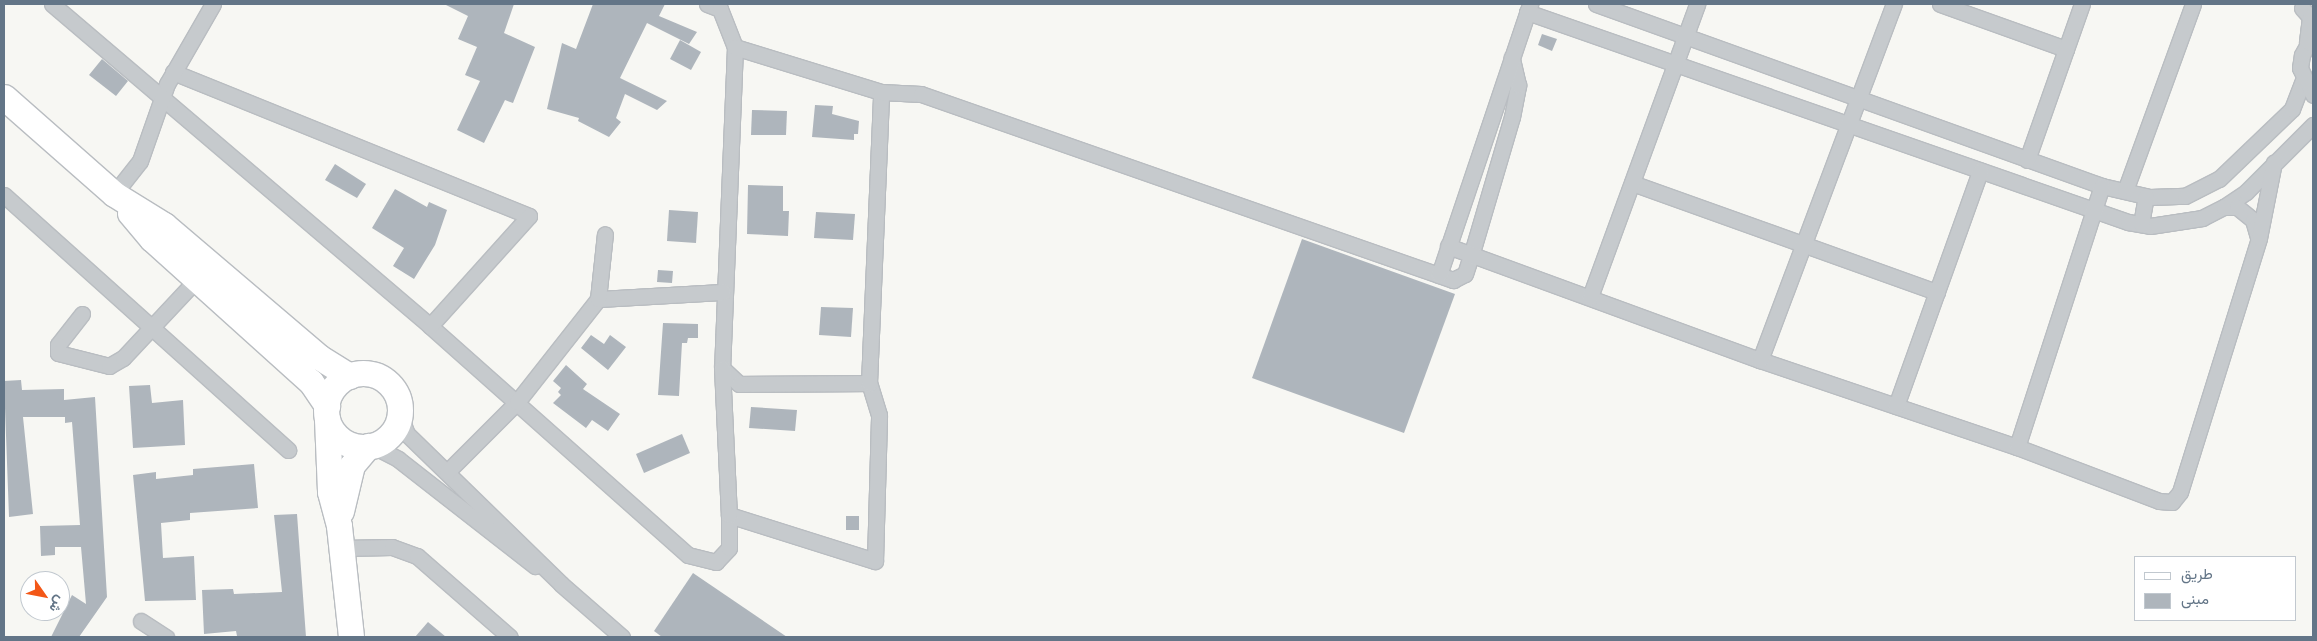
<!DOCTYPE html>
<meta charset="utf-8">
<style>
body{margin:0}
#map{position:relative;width:2317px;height:641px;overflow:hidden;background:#f7f7f3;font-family:Figtree,Vazirmatn,sans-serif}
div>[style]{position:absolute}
.building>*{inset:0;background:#aeb5bc}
.roads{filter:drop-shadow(1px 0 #b9bdc1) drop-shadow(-1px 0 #b9bdc1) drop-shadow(0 1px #b9bdc1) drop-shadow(0 -1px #b9bdc1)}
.street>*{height:15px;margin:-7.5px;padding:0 7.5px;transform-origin:7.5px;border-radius:7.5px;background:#c6cacd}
.primary>*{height:25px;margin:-12.5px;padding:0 12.5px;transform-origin:12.5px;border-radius:12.5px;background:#fff}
.primary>.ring{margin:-12.5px;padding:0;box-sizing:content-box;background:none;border:25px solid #fff;border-radius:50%}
span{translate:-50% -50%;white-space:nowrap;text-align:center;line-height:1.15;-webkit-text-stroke:5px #fff;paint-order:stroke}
.frame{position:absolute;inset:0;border:5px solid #637587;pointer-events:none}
.legend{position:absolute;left:2134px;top:556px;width:162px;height:65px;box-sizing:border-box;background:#fff;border:1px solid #c1c8cf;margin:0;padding:6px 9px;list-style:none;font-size:15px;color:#637587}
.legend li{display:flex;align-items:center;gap:10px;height:25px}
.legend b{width:25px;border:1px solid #c1c8cf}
.north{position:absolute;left:20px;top:571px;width:50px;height:50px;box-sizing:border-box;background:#fff;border:1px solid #c1c8cf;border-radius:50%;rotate:123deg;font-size:14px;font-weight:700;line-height:20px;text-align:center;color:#637587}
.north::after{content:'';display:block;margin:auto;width:18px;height:22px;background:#f35717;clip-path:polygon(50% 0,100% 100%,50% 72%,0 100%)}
</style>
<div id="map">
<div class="building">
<div style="clip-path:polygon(444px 4px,514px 4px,504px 33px,535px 47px,513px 103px,505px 100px,484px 143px,457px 130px,480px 81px,465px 75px,477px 47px,458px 39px,468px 16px)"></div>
<div style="clip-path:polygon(593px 4px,665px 4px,659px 16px,697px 32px,689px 44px,647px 23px,620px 78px,667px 101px,657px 110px,625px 94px,616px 118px,621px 122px,609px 137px,578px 121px,579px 118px,547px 109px,562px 43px,576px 49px)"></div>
<div style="clip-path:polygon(1542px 34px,1557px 39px,1552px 51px,1538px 45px)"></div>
<div style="clip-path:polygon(680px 40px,701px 52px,691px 70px,670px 59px)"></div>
<div style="clip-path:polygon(102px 59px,128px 81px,116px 96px,89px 75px)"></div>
<div style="clip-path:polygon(815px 105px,833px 106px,832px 114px,859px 121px,858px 134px,854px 134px,854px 140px,812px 137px)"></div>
<div style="clip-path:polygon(752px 110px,787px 111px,786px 135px,751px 135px)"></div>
<div style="clip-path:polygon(335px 164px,366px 184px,357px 198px,325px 180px)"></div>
<div style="clip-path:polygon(748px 185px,783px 186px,783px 211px,789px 211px,788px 236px,747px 234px)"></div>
<div style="clip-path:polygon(395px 189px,427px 207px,429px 202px,447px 210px,435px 245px,414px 279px,393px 266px,404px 248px,372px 228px)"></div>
<div style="clip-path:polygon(669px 210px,698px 212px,696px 243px,667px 241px)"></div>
<div style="clip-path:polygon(816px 212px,855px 214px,853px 240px,814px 238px)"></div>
<div style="clip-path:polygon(1302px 239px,1455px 294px,1404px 433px,1252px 378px)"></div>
<div style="clip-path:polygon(658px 270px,673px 271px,672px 283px,657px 282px)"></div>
<div style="clip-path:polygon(821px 307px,853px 308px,851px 337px,819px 335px)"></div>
<div style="clip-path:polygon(663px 323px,698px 324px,698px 338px,688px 338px,687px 343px,682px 343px,679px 396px,658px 395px)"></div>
<div style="clip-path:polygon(591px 335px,604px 344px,610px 335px,626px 347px,608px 370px,581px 348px)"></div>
<div style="clip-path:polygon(566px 365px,587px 384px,583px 389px,620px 414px,608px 431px,592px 420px,586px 428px,553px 403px,561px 395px,558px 392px,561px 388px,553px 381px)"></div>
<div style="clip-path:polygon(21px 380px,22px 390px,64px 389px,64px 400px,95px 397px,107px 597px,79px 637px,51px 637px,72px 595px,86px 604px,81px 547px,55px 547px,55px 555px,41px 556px,40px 526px,80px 525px,72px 422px,65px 423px,65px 417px,23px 417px,33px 514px,9px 517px,4px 381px)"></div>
<div style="clip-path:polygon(150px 385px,152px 403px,183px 400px,185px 445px,133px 448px,129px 386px)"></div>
<div style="clip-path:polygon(751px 407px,797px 410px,795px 431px,749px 428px)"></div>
<div style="clip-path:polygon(682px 434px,690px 453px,644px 473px,636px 454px)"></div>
<div style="clip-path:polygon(254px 464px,258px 508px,190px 513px,190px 520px,161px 523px,163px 558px,194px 556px,196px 600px,145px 601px,133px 475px,156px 472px,156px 479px,193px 475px,193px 469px)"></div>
<div style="clip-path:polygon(297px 514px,306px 637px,237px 636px,236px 631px,204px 634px,202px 590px,233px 589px,234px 594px,282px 592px,274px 515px)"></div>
<div style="clip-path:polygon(846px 516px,859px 516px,859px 530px,846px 530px)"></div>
<div style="clip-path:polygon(693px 573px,787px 637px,662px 637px,654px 631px)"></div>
<div style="clip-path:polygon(428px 622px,446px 637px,415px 637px)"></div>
</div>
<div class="roads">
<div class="street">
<div style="left:52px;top:4px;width:497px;rotate:40.4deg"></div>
<div style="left:430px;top:326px;width:345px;rotate:41.6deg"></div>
<div style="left:688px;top:555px;width:29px;rotate:14deg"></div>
<div style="left:716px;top:562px;width:19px;rotate:-47deg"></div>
<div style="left:729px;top:548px;width:33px;rotate:-90deg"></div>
<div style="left:729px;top:515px;width:153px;rotate:17.5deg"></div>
<div style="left:875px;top:561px;width:146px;rotate:-88.4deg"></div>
<div style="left:879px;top:415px;width:34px;rotate:-107deg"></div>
<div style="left:707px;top:4px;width:14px;rotate:21deg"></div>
<div style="left:720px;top:9px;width:41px;rotate:68.5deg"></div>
<div style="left:735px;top:47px;width:321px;rotate:92.3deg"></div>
<div style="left:722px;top:368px;width:23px;rotate:43deg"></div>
<div style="left:739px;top:384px;width:130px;rotate:-0.4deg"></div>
<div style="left:869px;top:383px;width:291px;rotate:-87.6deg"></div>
<div style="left:881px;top:92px;width:153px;rotate:-162.9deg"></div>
<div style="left:1596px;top:4px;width:538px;rotate:19.78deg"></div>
<div style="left:2102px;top:186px;width:49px;rotate:12.9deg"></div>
<div style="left:2150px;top:197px;width:35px;rotate:-2deg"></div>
<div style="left:2185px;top:196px;width:38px;rotate:-27deg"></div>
<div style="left:2219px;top:179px;width:101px;rotate:-43.8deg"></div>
<div style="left:2292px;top:109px;width:30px;rotate:-69deg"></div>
<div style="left:1940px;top:4px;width:134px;rotate:19.7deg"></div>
<div style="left:2302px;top:8px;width:12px;rotate:48deg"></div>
<div style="left:2310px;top:17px;width:26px;rotate:97deg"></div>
<div style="left:1527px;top:12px;width:637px;rotate:19.26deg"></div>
<div style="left:2128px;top:222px;width:22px;rotate:10deg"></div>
<div style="left:2150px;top:226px;width:53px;rotate:-8.7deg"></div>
<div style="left:2202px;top:218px;width:25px;rotate:-27deg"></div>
<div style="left:2224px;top:207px;width:27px;rotate:-34deg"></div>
<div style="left:2246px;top:192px;width:95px;rotate:-45deg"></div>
<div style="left:2313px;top:35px;width:23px;rotate:119deg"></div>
<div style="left:2302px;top:55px;width:13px;rotate:99deg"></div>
<div style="left:2300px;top:68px;width:30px;rotate:64deg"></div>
<div style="left:173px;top:72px;width:384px;rotate:22deg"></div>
<div style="left:529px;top:216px;width:148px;rotate:132deg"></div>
<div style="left:881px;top:92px;width:40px;rotate:2.9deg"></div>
<div style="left:921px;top:94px;width:564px;rotate:19.27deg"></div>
<div style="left:1453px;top:280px;width:13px;rotate:-27deg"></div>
<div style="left:1465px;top:274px;width:19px;rotate:-72deg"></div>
<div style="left:1471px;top:256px;width:145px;rotate:-73.6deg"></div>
<div style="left:1512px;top:117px;width:33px;rotate:-79deg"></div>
<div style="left:1518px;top:85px;width:28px;rotate:-103deg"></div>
<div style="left:2027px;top:160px;width:165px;rotate:-70.6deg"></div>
<div style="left:1632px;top:183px;width:324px;rotate:19.7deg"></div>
<div style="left:2125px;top:191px;width:199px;rotate:-70deg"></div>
<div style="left:114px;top:194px;width:42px;rotate:-51.8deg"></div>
<div style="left:140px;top:161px;width:82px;rotate:-70.7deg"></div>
<div style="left:167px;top:84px;width:92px;rotate:-60.1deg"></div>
<div style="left:4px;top:195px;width:382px;rotate:41.9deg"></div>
<div style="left:2224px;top:207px;width:13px"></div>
<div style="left:2237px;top:207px;width:21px;rotate:39deg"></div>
<div style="left:2253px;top:220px;width:18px;rotate:74deg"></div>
<div style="left:2141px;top:224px;width:28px;rotate:-80deg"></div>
<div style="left:1448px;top:246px;width:332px;rotate:20.1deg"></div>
<div style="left:1760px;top:360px;width:271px;rotate:18.7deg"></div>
<div style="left:2017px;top:447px;width:152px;rotate:20.8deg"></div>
<div style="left:2159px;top:501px;width:13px;rotate:4deg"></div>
<div style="left:2172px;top:502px;width:13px;rotate:-51deg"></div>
<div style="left:2180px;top:492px;width:266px;rotate:-72.7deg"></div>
<div style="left:2259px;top:238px;width:77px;rotate:-78.8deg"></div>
<div style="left:1439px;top:275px;width:286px;rotate:-71.4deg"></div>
<div style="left:1590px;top:297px;width:312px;rotate:-69.9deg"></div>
<div style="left:598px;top:299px;width:125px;rotate:-3.2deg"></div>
<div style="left:82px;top:314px;width:39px;rotate:128deg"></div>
<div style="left:58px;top:345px;width:8px;rotate:90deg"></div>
<div style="left:58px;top:353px;width:53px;rotate:14.3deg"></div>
<div style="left:109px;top:366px;width:16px;rotate:-30deg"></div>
<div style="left:123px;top:358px;width:108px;rotate:-46.9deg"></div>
<div style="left:1760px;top:360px;width:380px;rotate:-69.4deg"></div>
<div style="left:722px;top:368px;width:147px;rotate:87.3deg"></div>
<div style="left:1896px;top:406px;width:250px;rotate:-70.3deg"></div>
<div style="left:400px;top:415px;width:20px;rotate:70deg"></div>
<div style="left:407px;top:434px;width:215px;rotate:44.2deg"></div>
<div style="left:561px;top:584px;width:81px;rotate:41deg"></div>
<div style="left:373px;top:446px;width:28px;rotate:27deg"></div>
<div style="left:398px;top:459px;width:174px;rotate:38deg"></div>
<div style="left:2017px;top:447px;width:274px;rotate:-72deg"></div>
<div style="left:447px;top:472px;width:99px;rotate:-45deg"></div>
<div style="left:517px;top:402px;width:131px;rotate:-51.8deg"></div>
<div style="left:598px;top:299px;width:65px;rotate:-83.9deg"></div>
<div style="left:341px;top:548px;width:51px;rotate:-1.1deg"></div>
<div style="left:392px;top:547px;width:27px;rotate:20deg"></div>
<div style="left:417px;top:556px;width:123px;rotate:41.1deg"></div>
<div style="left:141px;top:621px;width:30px;rotate:33deg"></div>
</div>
<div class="primary">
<div style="left:4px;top:97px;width:147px;rotate:41.4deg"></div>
<div style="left:114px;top:194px;width:59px;rotate:31.8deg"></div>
<div style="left:164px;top:225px;width:204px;rotate:40.4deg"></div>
<div style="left:319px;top:357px;width:36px;rotate:32deg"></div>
<div style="left:130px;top:213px;width:34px;rotate:50deg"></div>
<div style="left:152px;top:239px;width:214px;rotate:42deg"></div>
<div style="left:311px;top:382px;width:29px;rotate:56deg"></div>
<div class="ring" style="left:326px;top:373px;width:49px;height:49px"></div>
<div style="left:327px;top:419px;width:73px;rotate:87.6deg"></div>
<div style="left:330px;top:492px;width:35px;rotate:75deg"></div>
<div style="left:339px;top:526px;width:112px;rotate:83.8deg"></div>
<div style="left:341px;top:511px;width:47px;rotate:-76.6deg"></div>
<div style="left:352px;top:465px;width:25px;rotate:-50deg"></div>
</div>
</div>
<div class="frame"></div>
<ul class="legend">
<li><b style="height:6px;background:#fff"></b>طريق</li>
<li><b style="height:14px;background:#aeb5bc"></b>مبنى</li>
</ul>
<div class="north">ش</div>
</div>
